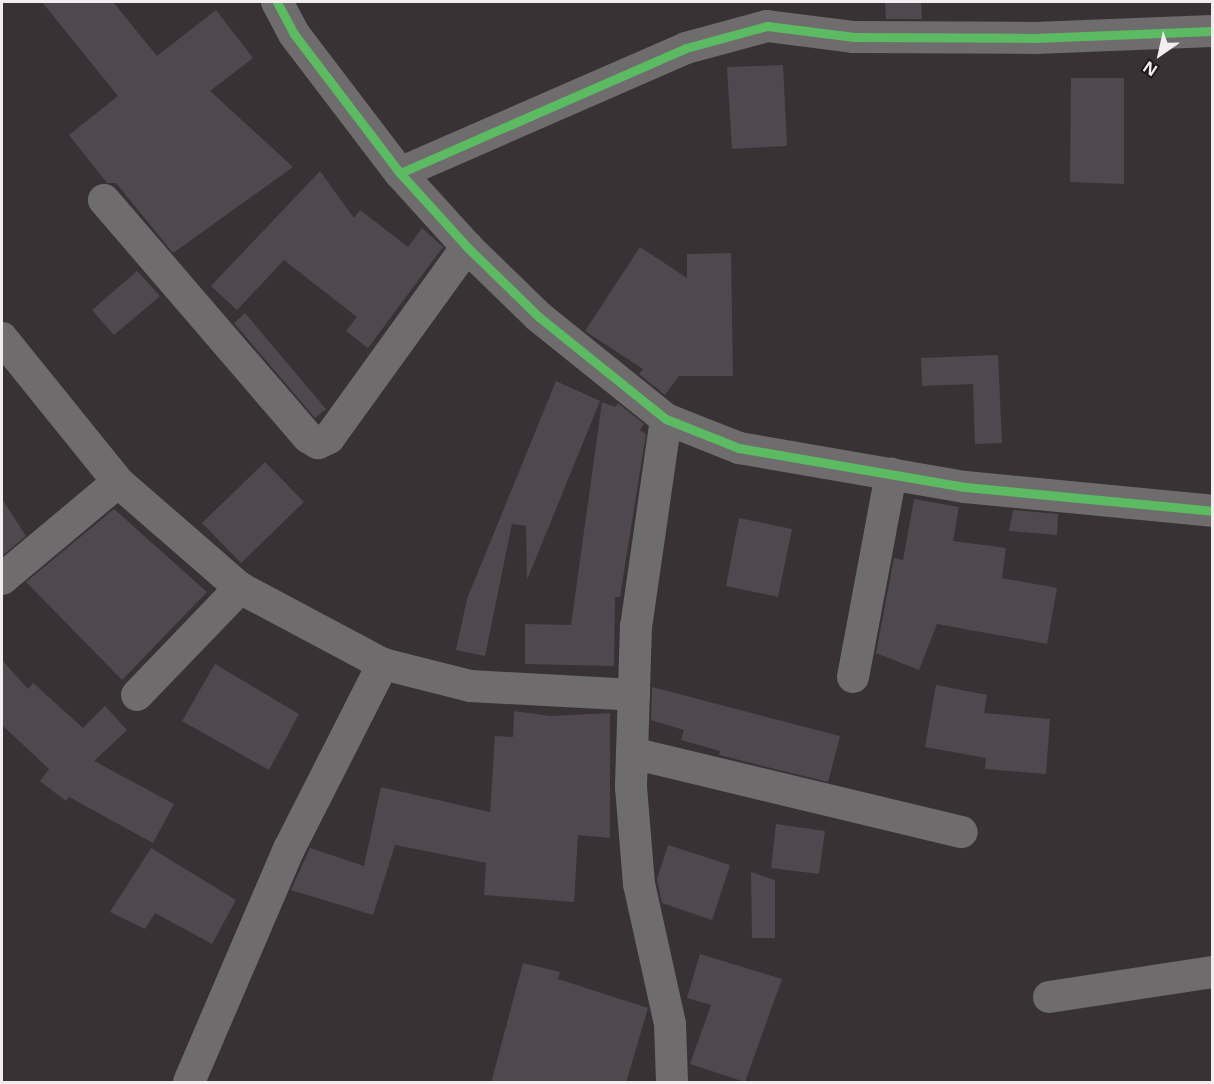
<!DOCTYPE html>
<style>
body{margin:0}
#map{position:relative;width:1214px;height:1084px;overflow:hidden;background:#383235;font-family:"Noto Sans",sans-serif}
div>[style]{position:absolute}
.building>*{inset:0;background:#4f484e}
.street>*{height:32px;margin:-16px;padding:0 16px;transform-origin:16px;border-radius:16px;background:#6f6c6d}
.cycleway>*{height:9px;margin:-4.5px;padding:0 4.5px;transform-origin:4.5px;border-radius:4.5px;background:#5cba63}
span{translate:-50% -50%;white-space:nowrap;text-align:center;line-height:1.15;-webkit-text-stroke:5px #1e1a1c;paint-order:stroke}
.frame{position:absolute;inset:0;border:3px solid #f4edf0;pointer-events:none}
.north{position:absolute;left:1130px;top:24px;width:60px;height:60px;-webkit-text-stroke:4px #1e1a1c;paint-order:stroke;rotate:214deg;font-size:16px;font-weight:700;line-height:24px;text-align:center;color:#f4edf0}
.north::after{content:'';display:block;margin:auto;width:21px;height:27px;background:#f4edf0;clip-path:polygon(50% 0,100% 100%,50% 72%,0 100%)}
</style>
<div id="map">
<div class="building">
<div style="clip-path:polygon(42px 2px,113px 2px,157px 56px,216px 10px,253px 58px,210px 91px,293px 167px,173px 253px,116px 183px,107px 183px,69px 135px,118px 96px)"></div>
<div style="clip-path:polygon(885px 2px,921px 2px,922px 19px,886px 19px)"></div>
<div style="clip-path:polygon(783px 65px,787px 146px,732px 149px,727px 67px)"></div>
<div style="clip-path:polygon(1071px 78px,1124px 78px,1124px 184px,1070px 182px)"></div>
<div style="clip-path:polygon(320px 171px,354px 218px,360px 210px,408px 247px,422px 228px,443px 247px,368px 348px,346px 331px,357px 317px,284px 260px,237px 310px,211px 286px)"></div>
<div style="clip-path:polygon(640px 247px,687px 278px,687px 254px,731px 253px,733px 376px,679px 376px,665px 395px,639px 374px,643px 369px,585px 331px)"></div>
<div style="clip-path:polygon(137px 271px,160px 296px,114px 335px,92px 310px)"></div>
<div style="clip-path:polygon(245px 313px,326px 409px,315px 418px,234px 323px)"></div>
<div style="clip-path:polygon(998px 355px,1002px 443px,975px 444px,973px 384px,922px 386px,921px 358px)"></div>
<div style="clip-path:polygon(556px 381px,600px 401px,527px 580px,526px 526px,512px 524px,485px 656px,456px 650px,467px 599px)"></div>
<div style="clip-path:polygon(602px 402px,615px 407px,618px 403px,644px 424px,640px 430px,646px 434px,620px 597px,615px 597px,614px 666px,525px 664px,525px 624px,571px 625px)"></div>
<div style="clip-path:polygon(265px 462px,304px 502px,241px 563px,202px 523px)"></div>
<div style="clip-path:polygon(2px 499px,26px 536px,2px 556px)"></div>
<div style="clip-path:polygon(914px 499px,959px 507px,953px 541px,1006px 548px,1002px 578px,1057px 588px,1047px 644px,937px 624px,919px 670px,876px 653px,894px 558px,903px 560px)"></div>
<div style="clip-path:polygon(114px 509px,207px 592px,122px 680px,26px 582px)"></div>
<div style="clip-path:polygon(1013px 510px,1058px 514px,1057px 535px,1009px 531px)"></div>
<div style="clip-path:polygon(739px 518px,792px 529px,778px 597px,726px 586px)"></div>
<div style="clip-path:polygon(2px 660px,28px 689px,33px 683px,83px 728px,105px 706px,127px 730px,94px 761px,174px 804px,153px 843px,69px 797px,66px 801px,40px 781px,49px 769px,2px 725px)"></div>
<div style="clip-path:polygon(215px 664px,299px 714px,269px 770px,182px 721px)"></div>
<div style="clip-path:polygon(936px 685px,987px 695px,984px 713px,1050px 719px,1046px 774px,985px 769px,986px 758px,925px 747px)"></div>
<div style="clip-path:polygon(652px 687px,840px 736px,828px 782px,719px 755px,720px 751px,681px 740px,684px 730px,651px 720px)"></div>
<div style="clip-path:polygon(514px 711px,550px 716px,610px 713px,610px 838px,578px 835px,574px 902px,484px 895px,486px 863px,395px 845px,373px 915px,291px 890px,310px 848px,364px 866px,381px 787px,490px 812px,495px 736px,513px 737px)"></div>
<div style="clip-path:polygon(776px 824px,825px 831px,819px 874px,771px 868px)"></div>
<div style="clip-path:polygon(668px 845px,730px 865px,712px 920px,662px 903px,657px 879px)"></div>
<div style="clip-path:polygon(151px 848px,236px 900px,212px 944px,155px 913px,145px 929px,110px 912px)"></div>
<div style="clip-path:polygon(751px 872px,775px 880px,775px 938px,752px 938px)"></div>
<div style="clip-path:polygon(700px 954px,782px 979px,745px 1082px,690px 1064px,711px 1005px,687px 998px)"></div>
<div style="clip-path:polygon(523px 963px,560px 972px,558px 979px,648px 1008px,626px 1083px,491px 1083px)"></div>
</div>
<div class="street">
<div style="left:277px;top:2px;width:36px;rotate:62deg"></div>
<div style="left:294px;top:34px;width:175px;rotate:52.7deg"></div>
<div style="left:400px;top:173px;width:100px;rotate:47.8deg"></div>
<div style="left:467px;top:247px;width:100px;rotate:44.2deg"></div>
<div style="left:539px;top:317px;width:163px;rotate:38.8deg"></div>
<div style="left:666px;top:419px;width:79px;rotate:21.7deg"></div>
<div style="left:739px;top:448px;width:229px;rotate:9.8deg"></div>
<div style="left:965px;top:487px;width:248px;rotate:5.5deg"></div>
<div style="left:400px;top:173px;width:312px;rotate:-23.6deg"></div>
<div style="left:686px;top:48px;width:84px;rotate:-15.2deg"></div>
<div style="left:767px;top:26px;width:88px;rotate:7.2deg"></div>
<div style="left:854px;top:37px;width:181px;rotate:0.3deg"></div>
<div style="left:1035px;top:38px;width:177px;rotate:-2.3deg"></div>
<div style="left:104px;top:200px;width:313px;rotate:49.3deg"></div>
<div style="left:308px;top:437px;width:12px;rotate:31deg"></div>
<div style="left:318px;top:443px;width:12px;rotate:-24deg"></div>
<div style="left:329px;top:438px;width:236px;rotate:-54.2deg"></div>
<div style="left:2px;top:338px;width:185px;rotate:51.1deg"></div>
<div style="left:118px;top:482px;width:162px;rotate:41deg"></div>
<div style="left:240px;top:588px;width:162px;rotate:28deg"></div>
<div style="left:383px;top:664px;width:90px;rotate:14.2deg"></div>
<div style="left:470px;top:686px;width:164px;rotate:3.1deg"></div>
<div style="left:666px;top:419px;width:209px;rotate:98.2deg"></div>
<div style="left:636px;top:626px;width:161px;rotate:91.8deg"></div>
<div style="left:631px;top:787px;width:97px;rotate:85.3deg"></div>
<div style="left:639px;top:884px;width:143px;rotate:77.5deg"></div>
<div style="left:670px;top:1024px;width:58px;rotate:88deg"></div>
<div style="left:2px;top:579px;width:151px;rotate:-39.9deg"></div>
<div style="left:853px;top:677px;width:207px;rotate:-79.4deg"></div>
<div style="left:137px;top:695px;width:149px;rotate:-46.1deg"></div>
<div style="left:632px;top:753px;width:339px;rotate:13.5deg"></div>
<div style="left:1049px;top:997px;width:165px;rotate:-8.7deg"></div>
<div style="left:189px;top:1082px;width:254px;rotate:-66.8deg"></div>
<div style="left:289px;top:849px;width:208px;rotate:-63.1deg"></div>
</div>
<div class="cycleway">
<div style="left:277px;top:2px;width:36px;rotate:62deg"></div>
<div style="left:294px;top:34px;width:175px;rotate:52.7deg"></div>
<div style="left:400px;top:173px;width:100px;rotate:47.8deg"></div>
<div style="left:467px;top:247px;width:100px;rotate:44.2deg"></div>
<div style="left:539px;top:317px;width:163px;rotate:38.8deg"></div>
<div style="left:666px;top:419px;width:79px;rotate:21.7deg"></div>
<div style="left:739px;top:448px;width:229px;rotate:9.8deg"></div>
<div style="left:965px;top:487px;width:248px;rotate:5.5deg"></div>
<div style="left:400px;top:173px;width:312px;rotate:-23.6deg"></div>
<div style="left:686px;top:48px;width:84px;rotate:-15.2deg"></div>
<div style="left:767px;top:26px;width:88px;rotate:7.2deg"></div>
<div style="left:854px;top:37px;width:181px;rotate:0.3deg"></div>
<div style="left:1035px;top:38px;width:177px;rotate:-2.3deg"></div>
</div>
<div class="frame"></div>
<div class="north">N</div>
</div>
